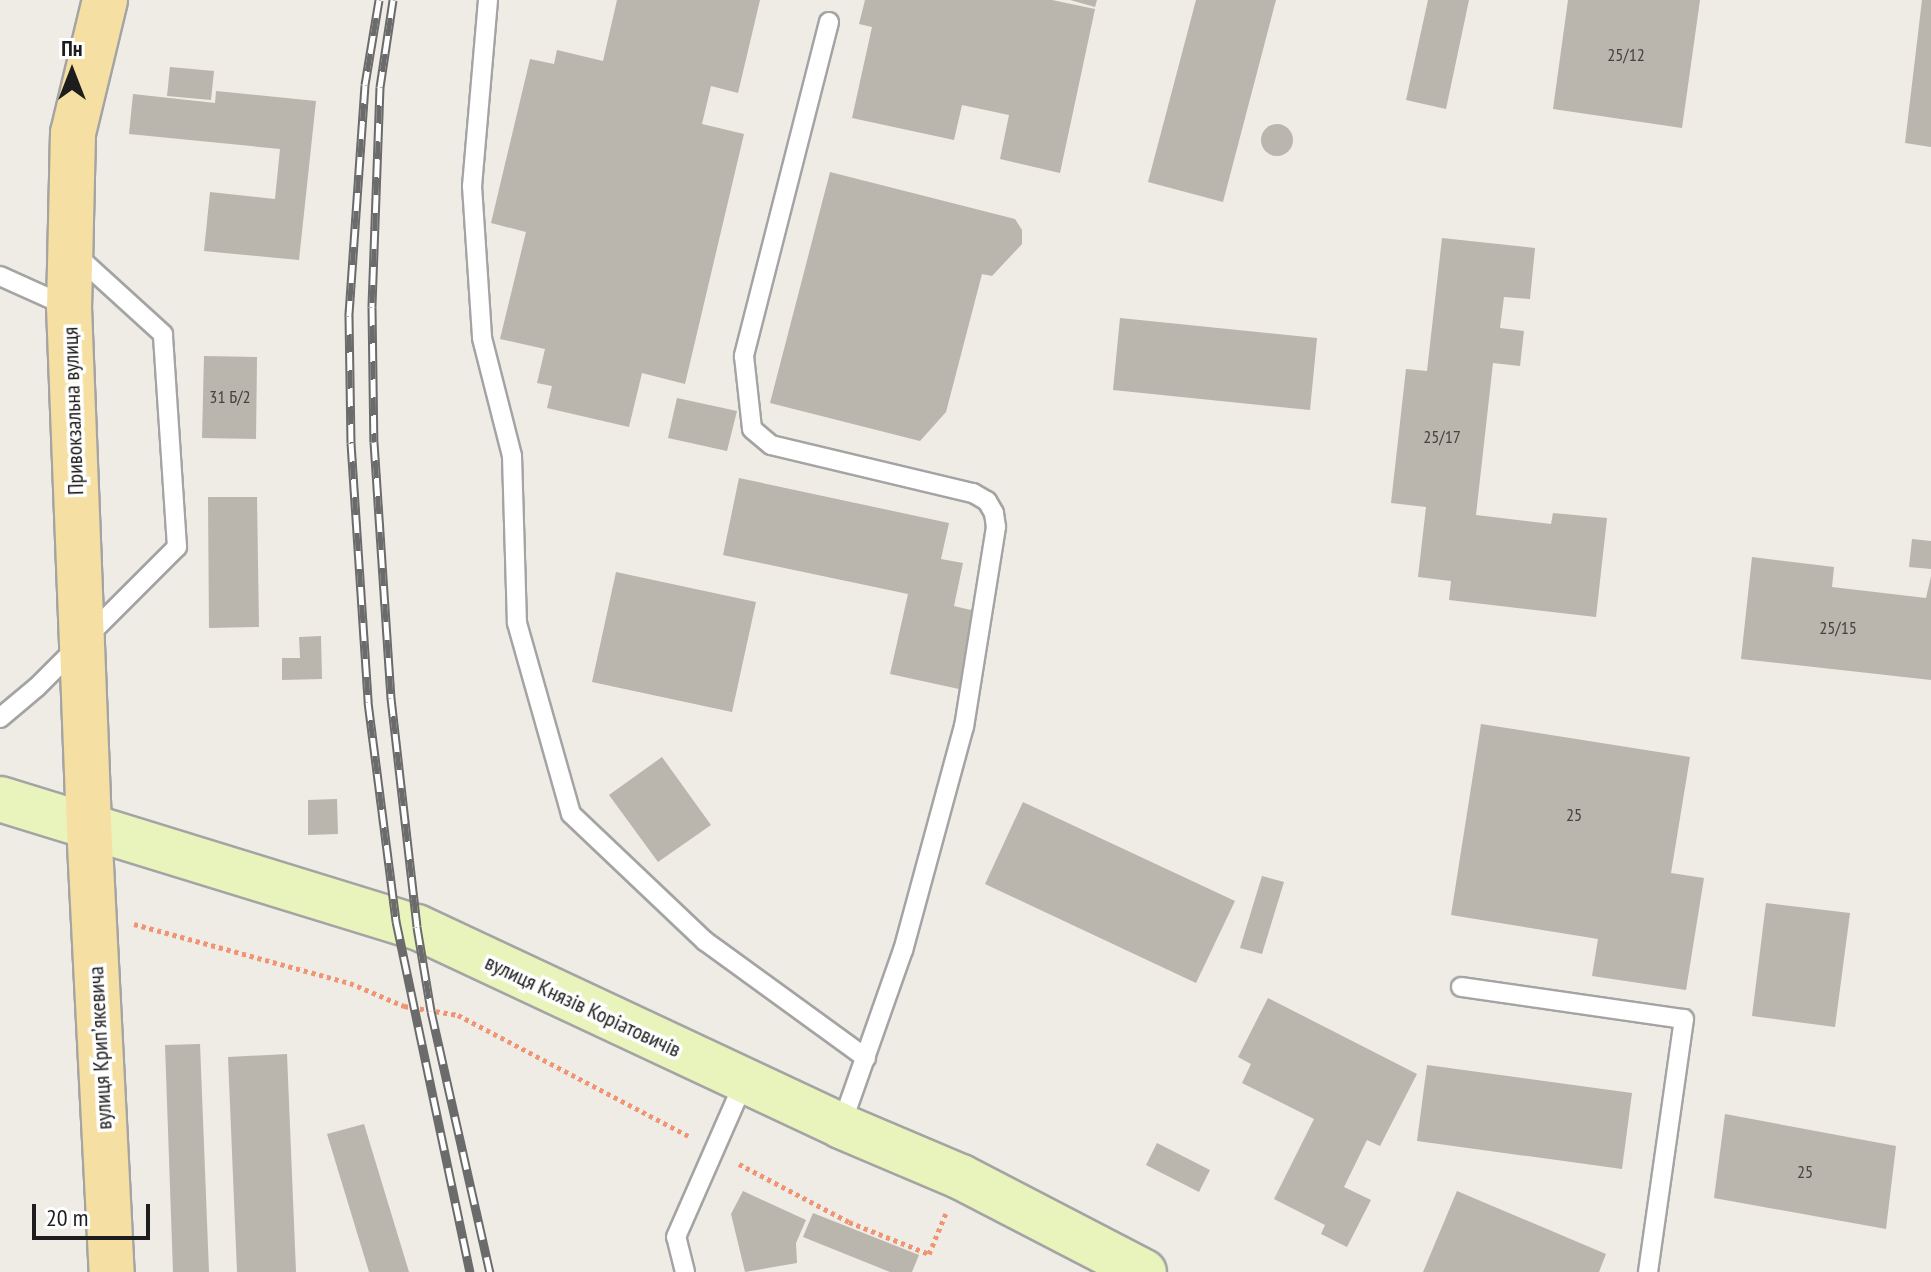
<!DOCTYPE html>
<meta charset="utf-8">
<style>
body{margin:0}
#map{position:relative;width:1931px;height:1272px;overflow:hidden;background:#eeece4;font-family:"PT Sans Narrow",sans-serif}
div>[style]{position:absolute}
.building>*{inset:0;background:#bab5ad}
.round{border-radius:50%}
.path>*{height:5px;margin-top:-2.5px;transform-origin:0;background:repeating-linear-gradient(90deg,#ef9574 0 4px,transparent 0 8px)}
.roads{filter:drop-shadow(2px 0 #a4a4a4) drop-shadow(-2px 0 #a4a4a4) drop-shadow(0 2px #a4a4a4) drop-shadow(0 -2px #a4a4a4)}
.lane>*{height:18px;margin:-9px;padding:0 9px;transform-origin:9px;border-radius:9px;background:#fff}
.secondary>*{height:44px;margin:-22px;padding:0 22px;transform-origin:22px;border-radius:22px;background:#e8f4bb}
.primary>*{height:44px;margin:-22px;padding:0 22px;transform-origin:22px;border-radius:22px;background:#f5dfa2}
.rail>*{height:9px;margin-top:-4.5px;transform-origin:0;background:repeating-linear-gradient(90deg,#fff 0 18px,#6b6b6b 0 36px);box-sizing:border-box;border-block:2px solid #6b6b6b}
span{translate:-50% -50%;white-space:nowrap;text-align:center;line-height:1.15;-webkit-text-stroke:7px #fff;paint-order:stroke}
.number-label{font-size:18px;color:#444341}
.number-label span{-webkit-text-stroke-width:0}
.street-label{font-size:22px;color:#1d1d1d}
.north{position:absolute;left:32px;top:32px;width:80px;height:80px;-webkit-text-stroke:6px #fff;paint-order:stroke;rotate:0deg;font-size:22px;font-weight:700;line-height:32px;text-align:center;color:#1d1d1d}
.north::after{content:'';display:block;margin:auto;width:28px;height:36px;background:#1d1d1d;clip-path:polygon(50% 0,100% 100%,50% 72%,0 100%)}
.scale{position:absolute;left:32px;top:1204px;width:118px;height:36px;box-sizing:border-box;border:4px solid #1d1d1d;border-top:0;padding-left:10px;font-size:24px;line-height:28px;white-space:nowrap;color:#1d1d1d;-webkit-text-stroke:6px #fff;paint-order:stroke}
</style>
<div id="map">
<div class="building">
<div style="clip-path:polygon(617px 0,760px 0,738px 93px,711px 86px,702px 124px,744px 134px,685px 384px,642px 373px,629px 427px,547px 408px,552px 386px,537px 383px,545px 349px,500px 339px,526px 232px,491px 223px,530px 59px,554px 64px,557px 50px,603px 61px)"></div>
<div style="clip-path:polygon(865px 0,1052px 0,1095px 9px,1060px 173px,1000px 159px,1009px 115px,962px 105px,954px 140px,852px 118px,872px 27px,859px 24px)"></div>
<div style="clip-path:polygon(1070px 0,1097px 0,1095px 7px)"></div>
<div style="clip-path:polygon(1196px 0,1276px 0,1223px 202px,1148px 182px)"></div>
<div style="clip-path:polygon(1428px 0,1469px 0,1446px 109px,1406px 100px)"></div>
<div style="clip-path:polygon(1568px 0,1700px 0,1682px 128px,1553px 109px)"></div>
<div style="clip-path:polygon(1922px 0,1931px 0,1931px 147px,1905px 143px)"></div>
<div style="clip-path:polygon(170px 67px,214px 71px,211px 100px,167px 96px)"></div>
<div style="clip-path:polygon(216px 91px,316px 101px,299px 260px,204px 251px,210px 192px,275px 199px,280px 149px,129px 134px,133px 94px,215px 103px)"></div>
<div class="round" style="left:1261px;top:124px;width:32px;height:32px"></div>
<div style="clip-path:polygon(830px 172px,1015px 219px,1022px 230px,1022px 244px,992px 276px,982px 274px,946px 412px,920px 441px,770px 403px)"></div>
<div style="clip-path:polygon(1442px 238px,1535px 248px,1530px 299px,1504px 297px,1500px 328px,1524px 331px,1520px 366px,1493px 363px,1476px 515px,1551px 524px,1553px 513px,1607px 518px,1596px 617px,1449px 600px,1451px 581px,1418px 577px,1426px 507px,1391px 503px,1406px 369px,1427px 371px)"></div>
<div style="clip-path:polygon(1120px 318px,1317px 338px,1310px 410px,1113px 390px)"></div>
<div style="clip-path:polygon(204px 356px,257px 357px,256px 439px,202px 438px)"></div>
<div style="clip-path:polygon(677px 398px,737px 411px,727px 451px,668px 438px)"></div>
<div style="clip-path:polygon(739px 478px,949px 523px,941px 559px,963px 563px,954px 606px,975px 611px,959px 689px,890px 674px,908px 594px,723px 555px)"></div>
<div style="clip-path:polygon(208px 497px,257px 497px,259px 627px,209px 628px)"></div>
<div style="clip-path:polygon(1912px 539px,1931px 541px,1931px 569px,1909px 567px)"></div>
<div style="clip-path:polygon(1752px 557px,1834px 567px,1832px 587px,1926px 598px,1931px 576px,1931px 680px,1741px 659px)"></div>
<div style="clip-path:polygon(616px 572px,756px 602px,732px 712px,592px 682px)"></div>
<div style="clip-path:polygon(321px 636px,322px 679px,282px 680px,282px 658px,300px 658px,299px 637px)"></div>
<div style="clip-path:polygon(1481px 724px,1690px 757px,1671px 873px,1704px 878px,1686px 990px,1592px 976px,1598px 939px,1451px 915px)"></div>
<div style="clip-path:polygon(662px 757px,711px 825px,658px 862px,609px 795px)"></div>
<div style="clip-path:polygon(337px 799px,338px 834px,308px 835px,308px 800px)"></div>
<div style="clip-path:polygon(1023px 802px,1235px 901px,1196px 983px,985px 884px)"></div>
<div style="clip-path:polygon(1262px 876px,1284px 882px,1262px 954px,1240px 948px)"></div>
<div style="clip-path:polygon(1766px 903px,1850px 913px,1835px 1027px,1752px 1016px)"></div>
<div style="clip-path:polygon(1268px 998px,1417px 1074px,1380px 1146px,1367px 1140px,1344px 1187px,1371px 1200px,1347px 1247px,1321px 1234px,1325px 1225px,1274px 1199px,1314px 1119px,1242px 1083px,1251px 1064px,1238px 1057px)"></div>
<div style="clip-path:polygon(200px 1044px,209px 1272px,173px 1272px,165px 1045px)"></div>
<div style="clip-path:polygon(287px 1054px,296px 1272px,237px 1272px,228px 1057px)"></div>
<div style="clip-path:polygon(1427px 1065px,1632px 1093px,1622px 1169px,1417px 1141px)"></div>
<div style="clip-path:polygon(1725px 1114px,1896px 1146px,1886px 1229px,1714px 1198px)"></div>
<div style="clip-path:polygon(364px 1124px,409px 1272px,369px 1272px,327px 1134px)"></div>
<div style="clip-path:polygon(1157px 1143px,1210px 1170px,1199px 1192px,1146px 1165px)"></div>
<div style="clip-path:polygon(743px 1191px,806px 1220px,796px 1243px,797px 1263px,745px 1272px,731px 1214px)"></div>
<div style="clip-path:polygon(1457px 1191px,1606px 1254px,1599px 1272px,1423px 1272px)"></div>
<div style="clip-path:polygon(813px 1213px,919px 1255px,912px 1272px,890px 1272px,803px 1237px)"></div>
</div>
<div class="path">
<div style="left:134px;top:924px;width:224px;rotate:15.3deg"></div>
<div style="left:350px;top:983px;width:59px;rotate:23.1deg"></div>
<div style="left:404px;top:1006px;width:55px;rotate:9.5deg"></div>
<div style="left:458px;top:1015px;width:260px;rotate:27.7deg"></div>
<div style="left:739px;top:1164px;width:124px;rotate:27.8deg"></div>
<div style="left:849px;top:1222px;width:86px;rotate:21.8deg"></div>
<div style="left:929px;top:1254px;width:44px;rotate:-67.5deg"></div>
</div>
<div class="roads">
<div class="lane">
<div style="left:488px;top:0;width:187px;rotate:94.9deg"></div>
<div style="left:472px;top:186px;width:152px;rotate:86.2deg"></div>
<div style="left:482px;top:338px;width:122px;rotate:75.7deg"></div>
<div style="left:512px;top:456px;width:167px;rotate:88.3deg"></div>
<div style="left:517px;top:623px;width:198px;rotate:74.2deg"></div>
<div style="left:571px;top:814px;width:185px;rotate:43.5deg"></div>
<div style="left:705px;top:941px;width:199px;rotate:36deg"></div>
<div style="left:829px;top:22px;width:345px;rotate:104.3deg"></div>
<div style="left:744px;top:356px;width:73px;rotate:83.7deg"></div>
<div style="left:752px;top:429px;width:25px;rotate:40deg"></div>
<div style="left:771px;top:445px;width:208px;rotate:13.4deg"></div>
<div style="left:973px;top:493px;width:16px;rotate:30deg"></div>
<div style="left:987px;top:501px;width:14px;rotate:60deg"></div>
<div style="left:994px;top:513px;width:14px;rotate:82deg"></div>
<div style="left:996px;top:527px;width:202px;rotate:99.1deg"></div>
<div style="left:964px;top:726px;width:232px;rotate:105.2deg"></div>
<div style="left:903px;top:950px;width:187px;rotate:109.4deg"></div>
<div style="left:0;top:276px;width:76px;rotate:24.2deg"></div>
<div style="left:0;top:718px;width:48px;rotate:-40deg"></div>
<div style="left:37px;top:687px;width:198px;rotate:-45deg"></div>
<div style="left:177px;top:547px;width:213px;rotate:-93.8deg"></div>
<div style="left:163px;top:334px;width:119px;rotate:-137.7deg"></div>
<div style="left:1461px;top:987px;width:225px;rotate:8.2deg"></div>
<div style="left:1684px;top:1019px;width:256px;rotate:98.1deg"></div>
<div style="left:685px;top:1272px;width:36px;rotate:-104deg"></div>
<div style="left:676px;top:1237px;width:171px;rotate:-66.3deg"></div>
</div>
<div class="secondary">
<div style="left:0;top:799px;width:436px;rotate:17.1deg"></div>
<div style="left:417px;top:927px;width:468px;rotate:25.1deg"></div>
<div style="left:841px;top:1126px;width:130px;rotate:23deg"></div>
<div style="left:961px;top:1177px;width:206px;rotate:27.4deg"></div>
</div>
<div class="primary">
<div style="left:105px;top:0;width:137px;rotate:103.5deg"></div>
<div style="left:73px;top:133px;width:174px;rotate:91.3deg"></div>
<div style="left:69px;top:307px;width:518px;rotate:87.79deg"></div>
<div style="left:89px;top:825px;width:448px;rotate:87.1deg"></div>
</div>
</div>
<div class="rail">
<div style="left:379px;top:0;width:86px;rotate:99.4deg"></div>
<div style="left:365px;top:85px;width:232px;rotate:94deg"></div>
<div style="left:349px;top:316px;width:127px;rotate:89.1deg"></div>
<div style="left:351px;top:443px;width:260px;rotate:86.2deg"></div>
<div style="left:368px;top:702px;width:221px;rotate:82.7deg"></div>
<div style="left:396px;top:921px;width:359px;rotate:78.1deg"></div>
<div style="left:393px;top:0;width:88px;rotate:98.5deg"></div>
<div style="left:380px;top:87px;width:220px;rotate:92.1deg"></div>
<div style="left:372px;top:307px;width:135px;rotate:89.2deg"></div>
<div style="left:374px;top:442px;width:257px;rotate:86.2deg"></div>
<div style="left:391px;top:698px;width:230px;rotate:83.5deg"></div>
<div style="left:417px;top:927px;width:85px;rotate:80.5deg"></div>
<div style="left:431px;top:1011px;width:268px;rotate:77.3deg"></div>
</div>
<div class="number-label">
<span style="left:1626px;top:55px">25/12</span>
<span style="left:230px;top:397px">31 Б/2</span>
<span style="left:1442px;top:437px">25/17</span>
<span style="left:1838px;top:628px">25/15</span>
<span style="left:1574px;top:815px">25</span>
<span style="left:1805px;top:1172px">25</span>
</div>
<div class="street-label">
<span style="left:73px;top:411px;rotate:-92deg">Привокзальна вулиця</span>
<span style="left:583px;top:1006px;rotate:25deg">вулиця Князів Коріатовичів</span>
<span style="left:100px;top:1048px;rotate:-93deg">вулиця Крипʼякевича</span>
</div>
<div class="north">Пн</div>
<div class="scale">20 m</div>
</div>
